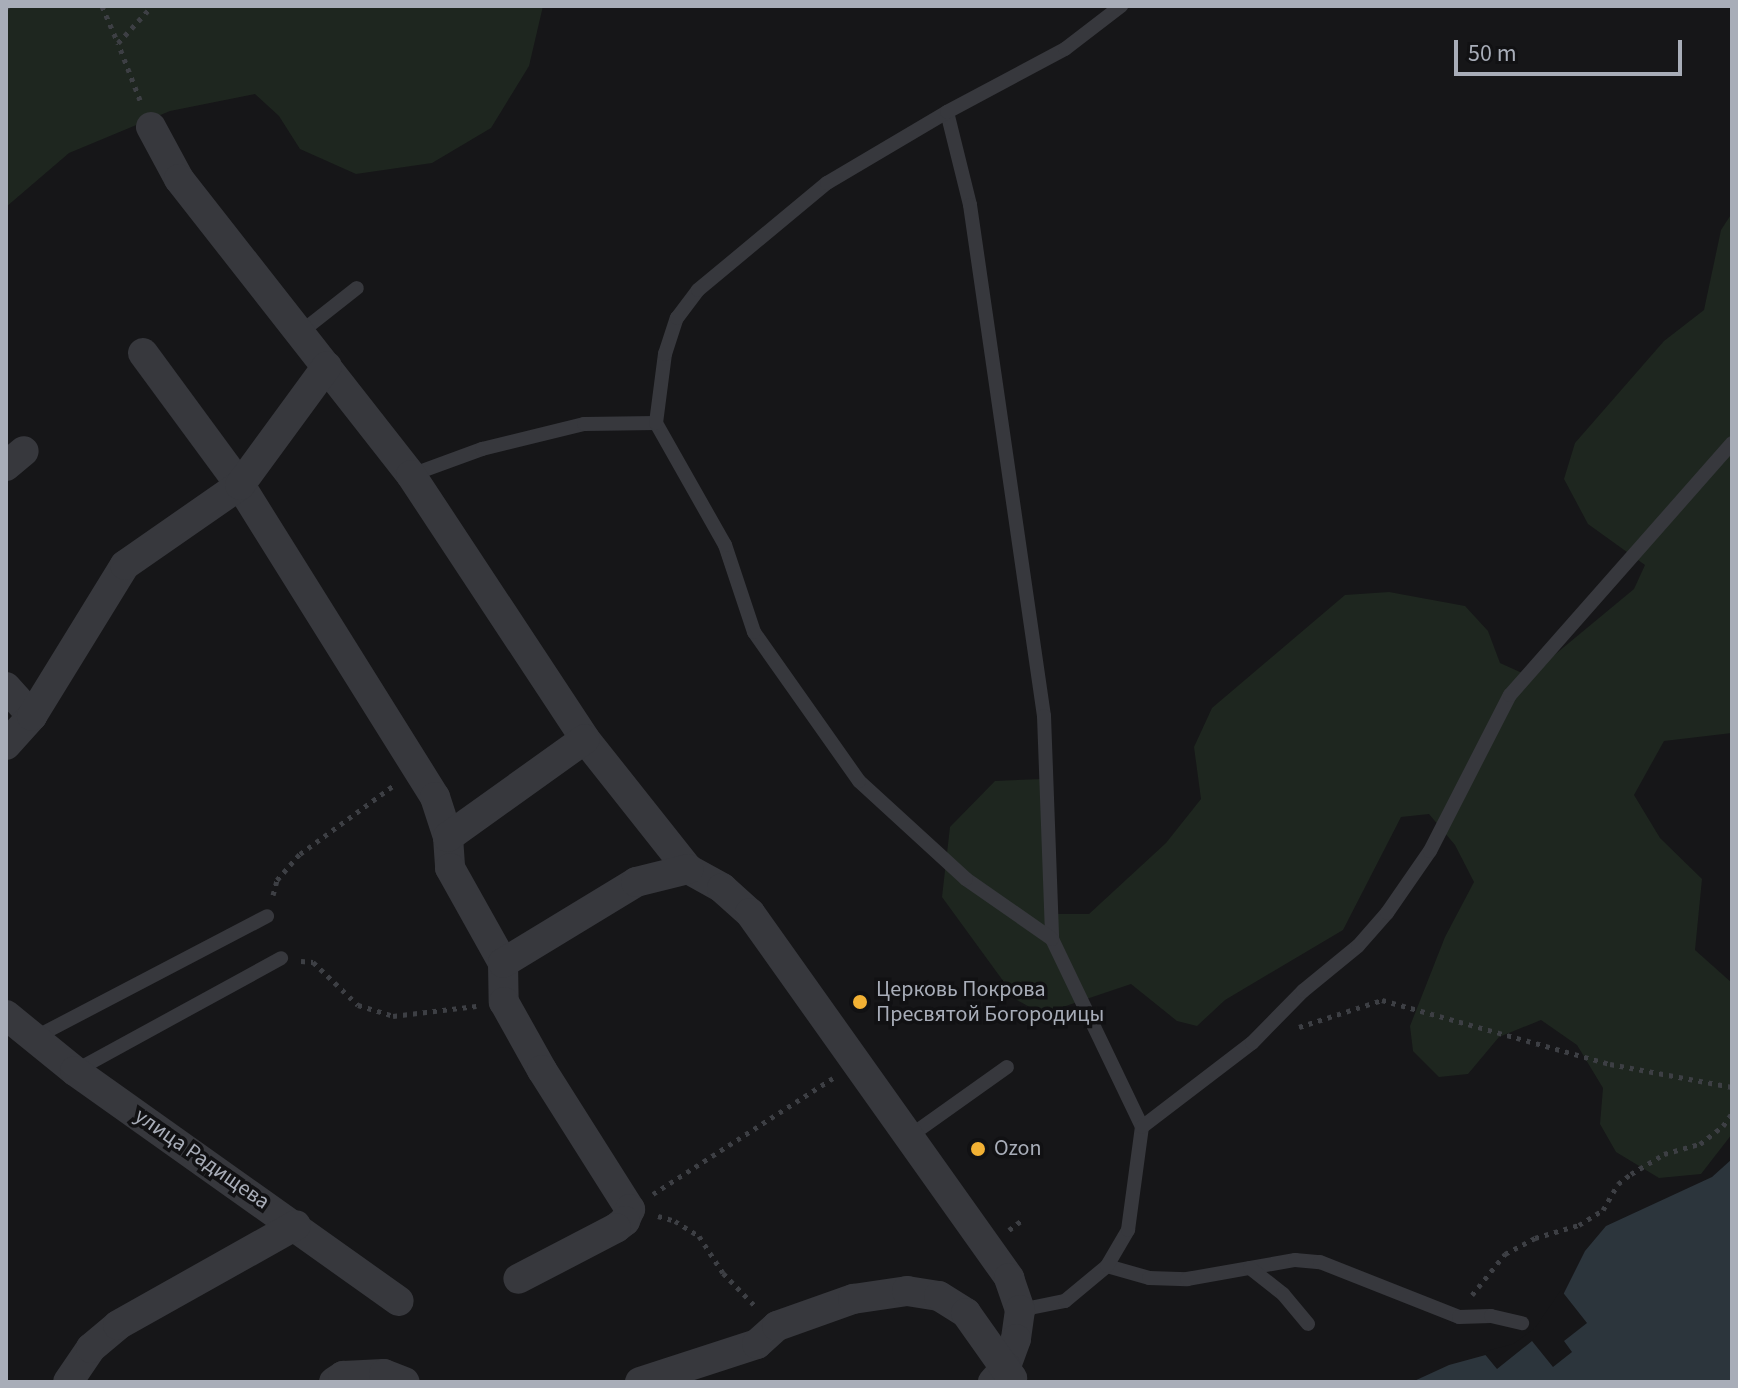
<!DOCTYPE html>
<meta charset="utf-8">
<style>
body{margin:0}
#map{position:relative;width:1738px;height:1388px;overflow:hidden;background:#161618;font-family:"Source Sans 3",sans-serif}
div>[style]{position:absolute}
.green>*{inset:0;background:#1e261f}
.water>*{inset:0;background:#2c353c}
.pier>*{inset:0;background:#161618}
.path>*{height:5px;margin-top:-2.5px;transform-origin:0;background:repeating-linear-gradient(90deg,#3d3f44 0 4px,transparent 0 10px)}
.lane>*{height:14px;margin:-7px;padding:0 7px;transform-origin:7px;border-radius:7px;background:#37383d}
.street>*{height:30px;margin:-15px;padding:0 15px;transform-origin:15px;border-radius:15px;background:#37383d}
.dots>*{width:22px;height:22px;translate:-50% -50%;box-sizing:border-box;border:4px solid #111113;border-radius:50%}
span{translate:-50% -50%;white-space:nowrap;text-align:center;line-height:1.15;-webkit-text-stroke:7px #111113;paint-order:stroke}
.poi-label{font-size:22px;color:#a8adb8}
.left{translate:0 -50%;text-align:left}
.street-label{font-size:22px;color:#a8adb8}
.frame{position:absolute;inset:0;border:8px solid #a8adb8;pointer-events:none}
.scale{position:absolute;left:1454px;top:40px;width:228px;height:36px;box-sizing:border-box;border:4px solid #a8adb8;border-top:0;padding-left:10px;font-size:24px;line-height:28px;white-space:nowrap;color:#a8adb8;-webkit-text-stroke:6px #111113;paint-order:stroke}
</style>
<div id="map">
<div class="green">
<div style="clip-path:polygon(6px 6px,543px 6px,529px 66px,491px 128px,432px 163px,356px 174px,300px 149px,279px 116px,255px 94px,170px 111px,69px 153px,6px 207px)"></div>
<div style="clip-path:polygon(1732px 213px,1732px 733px,1664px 741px,1634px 795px,1660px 838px,1702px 879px,1695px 950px,1732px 983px,1732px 1134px,1701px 1174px,1659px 1178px,1616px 1152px,1600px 1124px,1603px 1088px,1577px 1045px,1541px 1020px,1499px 1037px,1468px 1074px,1439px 1077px,1413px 1051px,1410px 1026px,1445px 937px,1474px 882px,1455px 845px,1429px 814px,1401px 817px,1343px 930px,1225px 1000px,1197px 1026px,1177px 1021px,1131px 984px,1042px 1014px,1017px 1000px,942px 897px,950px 827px,995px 781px,1042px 779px,1051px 914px,1089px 914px,1166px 843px,1201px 799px,1194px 747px,1212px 708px,1345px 595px,1389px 592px,1465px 606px,1488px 631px,1500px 663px,1529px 676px,1634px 589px,1645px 565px,1588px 524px,1564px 479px,1575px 443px,1664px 341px,1704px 310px,1721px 230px)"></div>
</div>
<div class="water">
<div style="clip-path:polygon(1732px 1159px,1732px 1382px,1412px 1382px,1449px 1365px,1515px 1347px,1556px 1309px,1585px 1251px,1606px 1226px,1712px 1177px)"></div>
</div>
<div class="pier">
<div style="clip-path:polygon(1561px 1290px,1587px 1323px,1564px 1341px,1572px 1352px,1553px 1367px,1532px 1341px,1497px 1369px,1483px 1352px,1513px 1344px,1535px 1328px)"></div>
</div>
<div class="path">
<div style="left:102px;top:6px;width:40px;rotate:66.6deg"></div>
<div style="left:6px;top:7px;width:3px;rotate:-18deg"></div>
<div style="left:140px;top:100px;width:61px;rotate:-111.1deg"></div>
<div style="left:118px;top:43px;width:50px;rotate:-47.4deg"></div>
<div style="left:273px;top:895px;width:16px;rotate:-75deg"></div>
<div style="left:277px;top:880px;width:35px;rotate:-49deg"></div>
<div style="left:300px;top:854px;width:115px;rotate:-36.2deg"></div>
<div style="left:301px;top:961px;width:12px;rotate:5deg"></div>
<div style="left:313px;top:962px;width:62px;rotate:43.7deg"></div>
<div style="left:358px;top:1005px;width:37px;rotate:17deg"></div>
<div style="left:393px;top:1016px;width:84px;rotate:-6.9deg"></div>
<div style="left:1299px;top:1027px;width:87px;rotate:-18deg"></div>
<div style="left:1382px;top:1000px;width:237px;rotate:15.7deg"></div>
<div style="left:1610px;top:1064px;width:124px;rotate:10.7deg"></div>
<div style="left:653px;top:1194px;width:214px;rotate:-32.8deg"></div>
<div style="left:658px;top:1216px;width:18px;rotate:16deg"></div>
<div style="left:675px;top:1221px;width:28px;rotate:32deg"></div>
<div style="left:699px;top:1236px;width:44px;rotate:57deg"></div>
<div style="left:723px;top:1273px;width:49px;rotate:45.8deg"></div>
<div style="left:1009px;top:1230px;width:15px;rotate:-37deg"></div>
<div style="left:1472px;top:1295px;width:53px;rotate:-51.2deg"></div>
<div style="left:1505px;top:1254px;width:34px;rotate:-28deg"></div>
<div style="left:1535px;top:1238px;width:46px;rotate:-16.5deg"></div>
<div style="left:1579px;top:1225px;width:28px;rotate:-32deg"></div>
<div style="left:1603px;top:1210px;width:30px;rotate:-60deg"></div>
<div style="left:1618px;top:1184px;width:16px;rotate:-38deg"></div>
<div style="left:1631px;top:1174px;width:39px;rotate:-31deg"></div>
<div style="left:1664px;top:1154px;width:37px;rotate:-16deg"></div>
<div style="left:1700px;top:1144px;width:29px;rotate:-38deg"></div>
<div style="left:1723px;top:1126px;width:16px;rotate:-55deg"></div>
</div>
<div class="lane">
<div style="left:947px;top:112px;width:96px;rotate:76.1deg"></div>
<div style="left:970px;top:205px;width:516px;rotate:81.76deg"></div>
<div style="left:1044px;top:716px;width:223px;rotate:87.9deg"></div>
<div style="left:1052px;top:939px;width:208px;rotate:64.4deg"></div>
<div style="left:301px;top:332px;width:71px;rotate:-38.2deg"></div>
<div style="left:411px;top:475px;width:76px;rotate:-20.1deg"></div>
<div style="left:482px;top:449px;width:105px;rotate:-13.8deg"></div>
<div style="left:584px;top:424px;width:72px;rotate:-0.8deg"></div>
<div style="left:1052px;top:939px;width:105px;rotate:-145.1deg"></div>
<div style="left:966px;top:879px;width:145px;rotate:-137.5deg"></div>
<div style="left:859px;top:781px;width:182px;rotate:-125.2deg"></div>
<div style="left:754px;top:632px;width:92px;rotate:-108.4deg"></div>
<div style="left:725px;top:545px;width:140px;rotate:-119.5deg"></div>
<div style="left:656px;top:423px;width:70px;rotate:-82.6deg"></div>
<div style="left:665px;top:354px;width:38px;rotate:-72deg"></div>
<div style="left:677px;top:318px;width:35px;rotate:-53deg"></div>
<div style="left:698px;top:290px;width:168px;rotate:-39.7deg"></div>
<div style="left:827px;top:183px;width:139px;rotate:-30.6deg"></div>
<div style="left:947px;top:112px;width:134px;rotate:-28.1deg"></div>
<div style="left:1065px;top:49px;width:71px;rotate:-37.5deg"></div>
<div style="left:34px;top:1038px;width:263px;rotate:-27.6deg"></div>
<div style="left:75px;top:1071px;width:235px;rotate:-28.7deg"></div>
<div style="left:910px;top:1136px;width:119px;rotate:-35.4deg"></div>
<div style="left:1107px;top:1266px;width:44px;rotate:15.9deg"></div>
<div style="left:1149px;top:1278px;width:38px;rotate:2deg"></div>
<div style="left:1187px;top:1279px;width:110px;rotate:-10deg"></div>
<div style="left:1295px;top:1260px;width:25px;rotate:5deg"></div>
<div style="left:1320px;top:1262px;width:149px;rotate:21.6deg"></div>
<div style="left:1459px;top:1317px;width:32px;rotate:-2deg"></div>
<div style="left:1491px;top:1316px;width:32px;rotate:13deg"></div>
<div style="left:1250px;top:1268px;width:42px;rotate:38.2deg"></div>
<div style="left:1283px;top:1294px;width:39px;rotate:50deg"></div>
<div style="left:1020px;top:1310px;width:46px;rotate:-11.3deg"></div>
<div style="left:1065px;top:1301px;width:55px;rotate:-39.8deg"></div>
<div style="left:1107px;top:1266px;width:42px;rotate:-59.7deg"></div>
<div style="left:1128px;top:1230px;width:104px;rotate:-82.3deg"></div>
<div style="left:1142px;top:1127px;width:138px;rotate:-37.4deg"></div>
<div style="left:1252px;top:1043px;width:73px;rotate:-45.6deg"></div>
<div style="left:1303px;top:991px;width:71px;rotate:-39.3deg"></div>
<div style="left:1358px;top:946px;width:44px;rotate:-48.7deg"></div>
<div style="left:1387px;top:913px;width:75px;rotate:-55.3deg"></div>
<div style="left:1430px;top:851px;width:175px;rotate:-62.9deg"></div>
<div style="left:1510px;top:695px;width:336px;rotate:-48.6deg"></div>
</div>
<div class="street">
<div style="left:151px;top:127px;width:59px;rotate:61.7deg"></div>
<div style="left:179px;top:179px;width:376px;rotate:51.9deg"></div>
<div style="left:411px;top:475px;width:316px;rotate:56.6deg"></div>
<div style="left:585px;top:739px;width:166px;rotate:51.6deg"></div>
<div style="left:688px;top:869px;width:39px;rotate:29deg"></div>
<div style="left:722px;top:888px;width:38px;rotate:42deg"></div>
<div style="left:750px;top:913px;width:448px;rotate:54.6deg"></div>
<div style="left:1009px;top:1278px;width:34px;rotate:71deg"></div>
<div style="left:1020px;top:1310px;width:29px;rotate:98deg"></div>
<div style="left:1016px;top:1339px;width:30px;rotate:110deg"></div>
<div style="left:1006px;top:1367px;width:20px;rotate:131deg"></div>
<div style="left:143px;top:353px;width:164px;rotate:53.7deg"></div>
<div style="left:240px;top:485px;width:368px;rotate:58deg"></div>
<div style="left:435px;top:797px;width:42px;rotate:72deg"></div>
<div style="left:448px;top:837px;width:31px;rotate:86deg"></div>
<div style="left:450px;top:868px;width:109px;rotate:60.8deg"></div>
<div style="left:503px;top:963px;width:39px;rotate:89deg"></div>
<div style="left:504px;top:1002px;width:78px;rotate:60.8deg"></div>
<div style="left:542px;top:1070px;width:165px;rotate:57.7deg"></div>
<div style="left:630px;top:1209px;width:13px;rotate:113deg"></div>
<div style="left:625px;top:1221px;width:11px;rotate:142deg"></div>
<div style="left:616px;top:1228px;width:110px;rotate:152.5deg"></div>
<div style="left:6px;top:466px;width:23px;rotate:-40deg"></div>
<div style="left:6px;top:687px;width:39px;rotate:48deg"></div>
<div style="left:6px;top:745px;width:39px;rotate:-48deg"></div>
<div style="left:32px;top:716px;width:177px;rotate:-58.4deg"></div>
<div style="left:125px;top:565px;width:140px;rotate:-34.8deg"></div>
<div style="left:240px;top:485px;width:147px;rotate:-53.8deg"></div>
<div style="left:448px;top:837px;width:168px;rotate:-35.6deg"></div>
<div style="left:503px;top:963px;width:156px;rotate:-31.3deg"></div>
<div style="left:636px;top:882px;width:54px;rotate:-14deg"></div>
<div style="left:6px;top:1015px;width:89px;rotate:39.1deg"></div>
<div style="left:75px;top:1071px;width:397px;rotate:35.4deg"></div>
<div style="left:68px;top:1382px;width:41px;rotate:-55.9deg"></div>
<div style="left:91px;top:1348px;width:35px;rotate:-40deg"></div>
<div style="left:118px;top:1325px;width:204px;rotate:-29.3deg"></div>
<div style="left:334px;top:1382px;width:11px;rotate:-34deg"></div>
<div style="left:343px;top:1376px;width:41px;rotate:-2.8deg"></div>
<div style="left:384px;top:1374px;width:22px;rotate:21deg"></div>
<div style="left:640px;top:1382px;width:123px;rotate:-18deg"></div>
<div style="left:757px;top:1344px;width:27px;rotate:-42deg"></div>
<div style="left:777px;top:1326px;width:81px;rotate:-19.6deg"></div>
<div style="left:853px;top:1299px;width:55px;rotate:-8.4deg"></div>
<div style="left:907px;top:1291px;width:32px;rotate:9deg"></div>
<div style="left:939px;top:1296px;width:32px;rotate:32deg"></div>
<div style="left:966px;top:1313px;width:80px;rotate:54.7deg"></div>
</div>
<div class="dots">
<div style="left:860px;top:1002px;background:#f2b134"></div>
<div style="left:978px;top:1149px;background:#f2b134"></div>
</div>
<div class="poi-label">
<span class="left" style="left:876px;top:1002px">Церковь Покрова<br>Пресвятой Богородицы</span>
<span class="left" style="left:994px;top:1149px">Ozon</span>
</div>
<div class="street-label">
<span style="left:202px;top:1159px;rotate:35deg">улица Радищева</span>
</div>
<div class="frame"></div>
<div class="scale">50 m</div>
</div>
